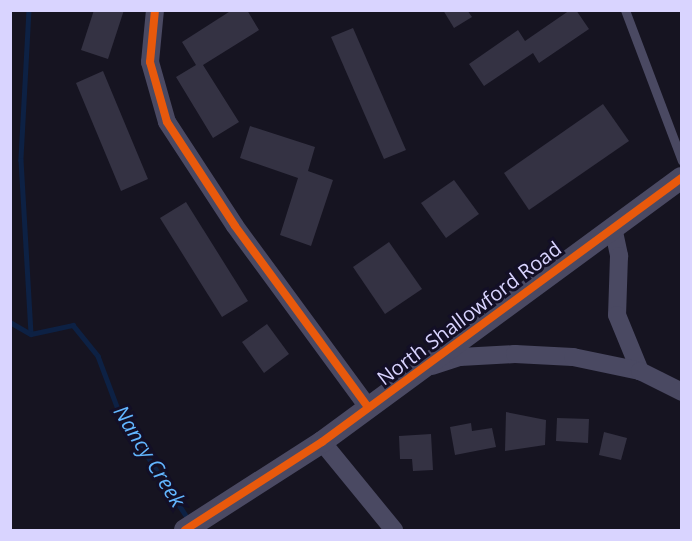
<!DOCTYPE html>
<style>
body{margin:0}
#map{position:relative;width:692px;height:541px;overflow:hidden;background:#161421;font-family:"Open Sans",sans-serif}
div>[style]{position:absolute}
.stream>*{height:4.5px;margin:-2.25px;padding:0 2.25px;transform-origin:2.25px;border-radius:2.25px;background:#0d2144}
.building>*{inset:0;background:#343243}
.service>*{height:9px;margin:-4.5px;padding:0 4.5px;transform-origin:4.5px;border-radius:4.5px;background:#4a4962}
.minor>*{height:18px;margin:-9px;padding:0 9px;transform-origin:9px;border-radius:9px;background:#4a4962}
.tertiary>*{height:22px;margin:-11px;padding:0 11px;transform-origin:11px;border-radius:11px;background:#4a4962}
.cycleway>*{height:8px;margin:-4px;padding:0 4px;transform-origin:4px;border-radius:4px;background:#e8590c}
span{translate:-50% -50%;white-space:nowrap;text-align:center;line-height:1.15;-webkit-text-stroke:6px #130f26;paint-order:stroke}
.street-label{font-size:20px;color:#d9d4ff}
.water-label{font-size:21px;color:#62b6ff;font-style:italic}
.frame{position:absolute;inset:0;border:12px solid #d9d4ff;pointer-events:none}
</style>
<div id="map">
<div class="stream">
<div style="left:29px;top:10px;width:150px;rotate:93.1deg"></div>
<div style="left:21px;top:160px;width:174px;rotate:86.7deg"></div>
<div style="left:10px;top:322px;width:24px;rotate:30deg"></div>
<div style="left:31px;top:334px;width:43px;rotate:-12.1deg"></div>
<div style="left:73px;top:325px;width:40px;rotate:51deg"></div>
<div style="left:98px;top:356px;width:60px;rotate:69.4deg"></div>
<div style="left:119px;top:412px;width:129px;rotate:57.1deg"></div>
</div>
<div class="building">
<div style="clip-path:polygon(94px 10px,124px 10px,108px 59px,81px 50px)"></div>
<div style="clip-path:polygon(232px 10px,247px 10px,259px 30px,203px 65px,239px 122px,213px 138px,176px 77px,196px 65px,182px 42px)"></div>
<div style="clip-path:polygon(443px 10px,467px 10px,472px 17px,454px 28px)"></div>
<div style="clip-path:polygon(570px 10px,576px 10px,589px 29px,539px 63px,533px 53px,484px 86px,469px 64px,518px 30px,525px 41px)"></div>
<div style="clip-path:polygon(353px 28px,406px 150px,384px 159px,331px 37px)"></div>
<div style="clip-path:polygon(103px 71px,148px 179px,121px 191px,76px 83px)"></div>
<div style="clip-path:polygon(603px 104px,629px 141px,529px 210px,504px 173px)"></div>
<div style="clip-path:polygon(250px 126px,315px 147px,308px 171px,333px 180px,311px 246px,280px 235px,298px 178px,240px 158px)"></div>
<div style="clip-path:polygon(454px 180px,479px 214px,446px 238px,421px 203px)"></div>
<div style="clip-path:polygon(186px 202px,248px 301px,222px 317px,160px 218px)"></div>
<div style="clip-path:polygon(389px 242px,422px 289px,385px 314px,353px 267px)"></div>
<div style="clip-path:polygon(267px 324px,289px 354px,264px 373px,242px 342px)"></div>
<div style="clip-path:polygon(506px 412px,546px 420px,545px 445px,505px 451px)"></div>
<div style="clip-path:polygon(557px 418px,589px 419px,588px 443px,556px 441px)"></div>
<div style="clip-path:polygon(471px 423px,472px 431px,492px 428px,496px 447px,455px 455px,450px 427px)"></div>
<div style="clip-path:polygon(604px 432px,627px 438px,621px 460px,599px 455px)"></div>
<div style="clip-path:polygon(431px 434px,433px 470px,413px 471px,412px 459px,400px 459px,399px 436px)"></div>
</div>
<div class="service">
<div style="left:625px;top:10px;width:161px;rotate:69.3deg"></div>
</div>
<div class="minor">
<div style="left:155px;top:10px;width:52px;rotate:95.5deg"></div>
<div style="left:150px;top:62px;width:62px;rotate:74.2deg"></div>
<div style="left:167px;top:122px;width:124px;rotate:56.8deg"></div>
<div style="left:235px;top:226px;width:225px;rotate:53.7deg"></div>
<div style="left:613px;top:227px;width:30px;rotate:78deg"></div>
<div style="left:619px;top:256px;width:59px;rotate:91.9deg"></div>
<div style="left:617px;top:315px;width:61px;rotate:67.7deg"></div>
<div style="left:432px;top:366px;width:29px;rotate:-18deg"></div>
<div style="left:460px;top:357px;width:55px;rotate:-3.1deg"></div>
<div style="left:515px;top:354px;width:58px;rotate:3deg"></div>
<div style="left:573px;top:357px;width:68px;rotate:11.8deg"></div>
<div style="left:640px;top:371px;width:47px;rotate:26.6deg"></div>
<div style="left:322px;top:442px;width:114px;rotate:50.7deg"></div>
</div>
<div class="tertiary">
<div style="left:185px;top:530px;width:163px;rotate:-32.7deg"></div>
<div style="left:322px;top:442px;width:446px;rotate:-36.3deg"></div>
</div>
<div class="cycleway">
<div style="left:155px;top:10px;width:52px;rotate:95.5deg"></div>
<div style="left:150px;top:62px;width:62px;rotate:74.2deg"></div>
<div style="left:167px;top:122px;width:124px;rotate:56.8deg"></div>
<div style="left:235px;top:226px;width:225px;rotate:53.7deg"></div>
<div style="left:185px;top:530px;width:163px;rotate:-32.7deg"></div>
<div style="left:322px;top:442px;width:446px;rotate:-36.3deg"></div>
</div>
<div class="street-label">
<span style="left:469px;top:313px;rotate:-37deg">North Shallowford Road</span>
</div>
<div class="water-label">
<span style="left:150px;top:456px;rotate:58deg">Nancy Creek</span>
</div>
<div class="frame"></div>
</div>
